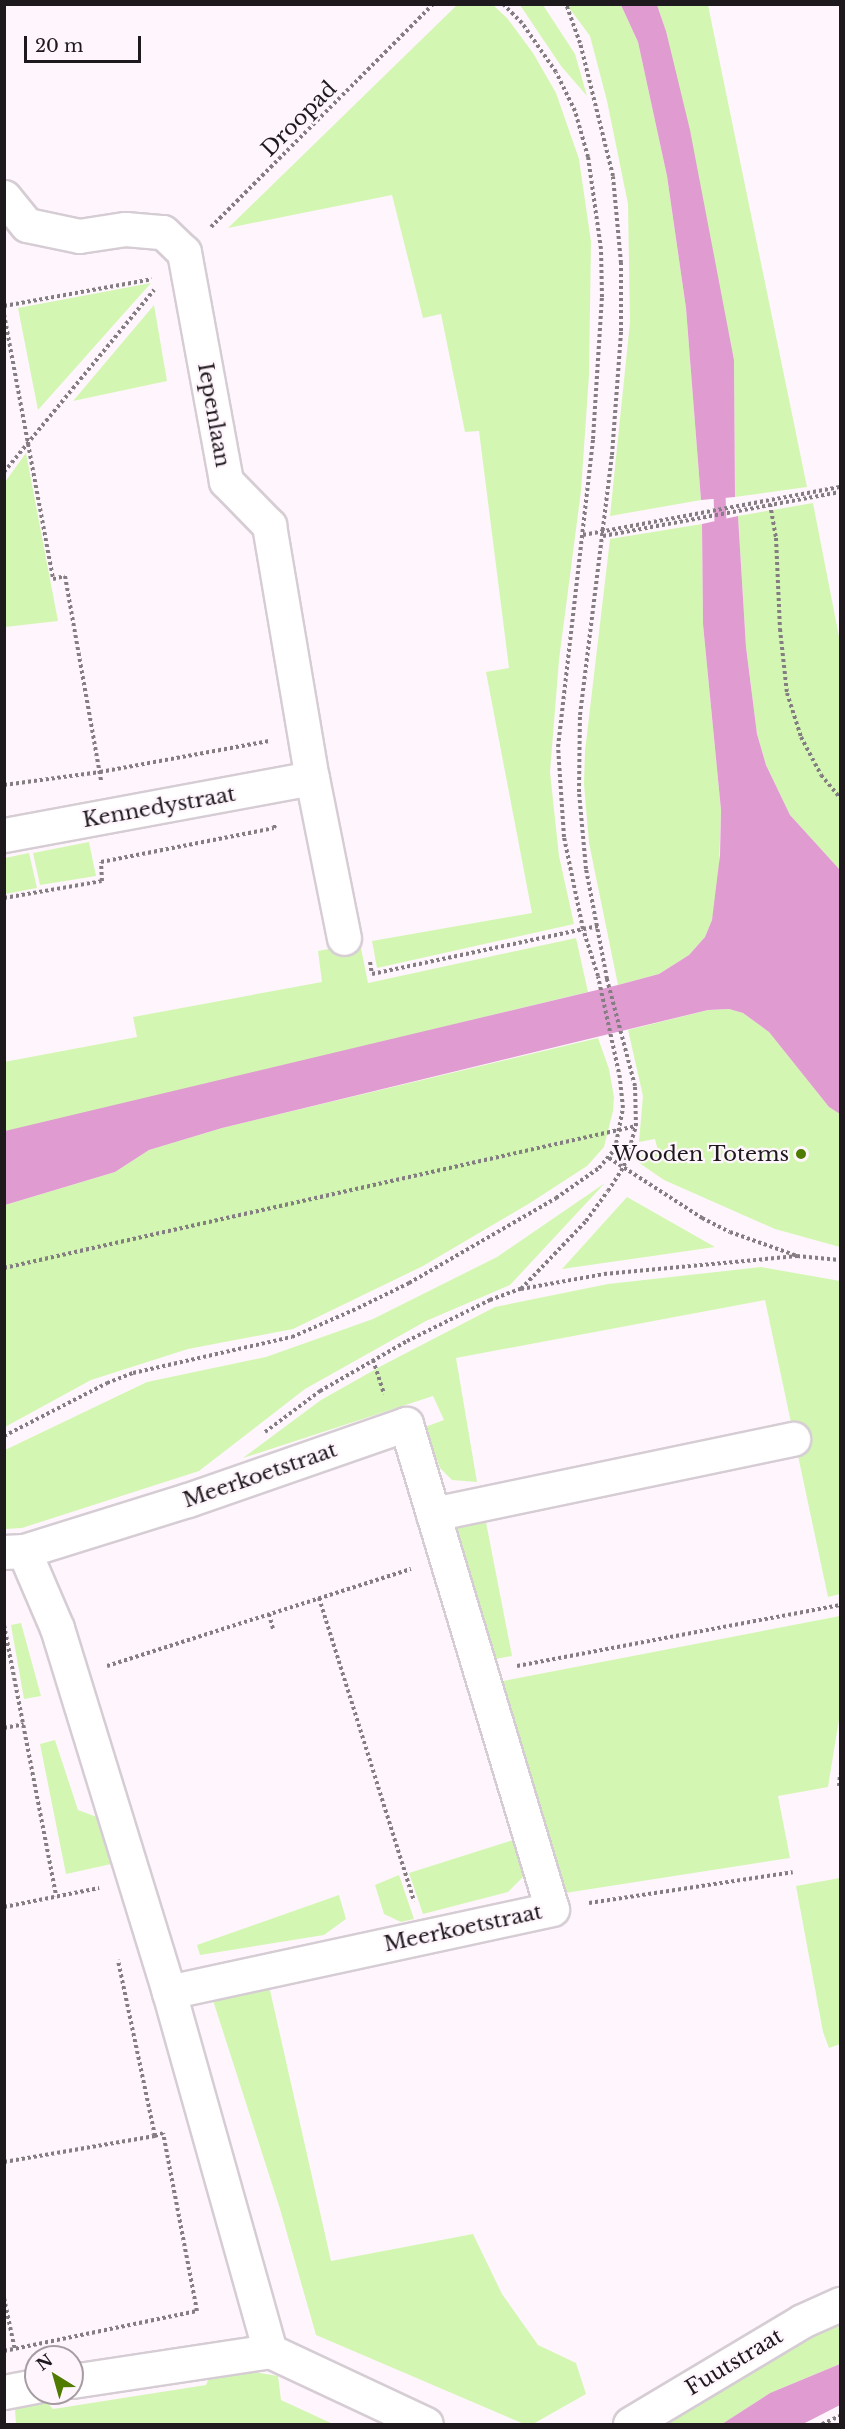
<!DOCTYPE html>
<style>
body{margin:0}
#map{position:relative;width:845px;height:2429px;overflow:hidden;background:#fff5fc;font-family:"Libre Baskerville",serif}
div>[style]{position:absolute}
.green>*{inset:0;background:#d3f7b3}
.water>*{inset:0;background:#e09bd0}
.stream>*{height:12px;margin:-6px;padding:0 6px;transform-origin:6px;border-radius:6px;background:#e09bd0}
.path>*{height:4px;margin-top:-2px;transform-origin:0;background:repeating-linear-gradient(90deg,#847d82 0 3px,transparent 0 6px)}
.roads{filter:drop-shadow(2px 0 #d6cdd4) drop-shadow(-2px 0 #d6cdd4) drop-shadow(0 2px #d6cdd4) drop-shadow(0 -2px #d6cdd4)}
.street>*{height:33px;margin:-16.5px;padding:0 16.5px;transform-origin:16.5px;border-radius:16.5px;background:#fff}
.dots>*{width:16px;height:16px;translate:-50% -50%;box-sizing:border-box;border:3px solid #fff5fc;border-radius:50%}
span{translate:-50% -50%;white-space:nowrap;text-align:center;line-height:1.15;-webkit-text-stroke:4.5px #fff5fc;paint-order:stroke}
.street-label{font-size:21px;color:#1d191c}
.poi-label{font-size:21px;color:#1d191c}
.right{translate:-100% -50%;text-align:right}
.frame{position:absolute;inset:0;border:6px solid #1d191c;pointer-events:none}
.north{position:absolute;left:24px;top:2345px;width:60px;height:60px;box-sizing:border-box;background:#fff5fc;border:2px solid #a59da2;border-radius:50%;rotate:323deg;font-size:16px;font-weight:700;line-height:24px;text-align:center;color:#1d191c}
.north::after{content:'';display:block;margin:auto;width:21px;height:27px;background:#4e7b00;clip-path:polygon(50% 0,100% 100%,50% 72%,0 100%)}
.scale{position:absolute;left:24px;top:36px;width:117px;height:27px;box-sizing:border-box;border:3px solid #1d191c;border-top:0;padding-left:8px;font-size:18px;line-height:21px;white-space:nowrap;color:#1d191c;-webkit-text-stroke:4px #fff5fc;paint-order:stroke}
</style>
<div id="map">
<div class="green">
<div style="clip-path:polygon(457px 5px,493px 5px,507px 18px,533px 53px,556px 93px,579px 159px,591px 242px,589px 375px,581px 491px,559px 660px,550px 772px,559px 856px,574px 924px,377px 968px,372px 941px,532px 913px,486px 672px,509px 668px,479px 431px,465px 432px,441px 314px,423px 318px,392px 195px,228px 228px)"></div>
<div style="clip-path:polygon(520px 5px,543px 5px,575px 54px,587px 96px,561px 66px)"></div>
<div style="clip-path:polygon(567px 5px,621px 5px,638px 42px,667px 176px,686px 308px,701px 500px,610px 516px,630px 322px,628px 204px,607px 101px,590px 36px)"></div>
<div style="clip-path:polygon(657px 5px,708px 5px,807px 487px,735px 497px,734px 360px,666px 31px)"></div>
<div style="clip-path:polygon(151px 283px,38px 410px,18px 308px)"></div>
<div style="clip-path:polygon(154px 305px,167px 381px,73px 401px)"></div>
<div style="clip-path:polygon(26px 453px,58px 621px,5px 627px,5px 482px)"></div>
<div style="clip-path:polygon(813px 503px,840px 642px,840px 870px,790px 815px,766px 765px,757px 734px,746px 647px,738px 516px)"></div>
<div style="clip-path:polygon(702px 524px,703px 624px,721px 810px,718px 893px,712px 920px,705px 937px,689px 955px,659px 974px,618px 985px,589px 843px,584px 784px,585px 751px,610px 539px)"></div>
<div style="clip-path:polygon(89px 842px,96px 876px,40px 885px,33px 853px)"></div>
<div style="clip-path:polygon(29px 853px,37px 888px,5px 894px,5px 858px)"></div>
<div style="clip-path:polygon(576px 938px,588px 992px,5px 1133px,4px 1062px,137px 1037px,133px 1017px,322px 982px,318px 951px,360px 943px,368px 983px)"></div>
<div style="clip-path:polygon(729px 1009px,743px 1013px,769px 1032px,829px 1107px,840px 1114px,840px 1247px,775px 1229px,664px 1180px,635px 1160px,634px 1158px,658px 1151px,655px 1139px,639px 1142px,643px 1096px,628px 1030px,708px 1010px)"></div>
<div style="clip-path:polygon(598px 1038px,609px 1069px,614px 1097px,613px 1111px,604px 1147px,587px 1166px,530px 1203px,423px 1266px,293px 1329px,188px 1349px,91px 1380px,5px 1427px,5px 1205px,115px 1172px,149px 1150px,222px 1128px)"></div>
<div style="clip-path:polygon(605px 1183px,510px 1285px,426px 1321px,305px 1389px,199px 1471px,22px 1528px,5px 1529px,5px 1450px,147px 1382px,266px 1357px,373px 1319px,497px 1257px)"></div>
<div style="clip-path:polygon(627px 1197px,715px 1247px,562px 1269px)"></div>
<div style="clip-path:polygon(761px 1267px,840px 1281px,840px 1594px,828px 1597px,765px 1300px,456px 1358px,477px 1482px,452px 1480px,440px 1468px,425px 1427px,444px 1420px,433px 1396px,243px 1458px,321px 1400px,383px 1365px,495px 1307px,608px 1284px)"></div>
<div style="clip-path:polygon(485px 1517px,512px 1656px,485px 1661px,445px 1526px)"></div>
<div style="clip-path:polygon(840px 1616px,840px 1713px,828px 1787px,778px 1796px,790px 1858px,565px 1893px,493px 1683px)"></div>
<div style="clip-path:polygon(21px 1623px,41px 1696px,24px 1699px,11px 1625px)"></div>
<div style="clip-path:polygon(55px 1740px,78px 1810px,97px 1817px,116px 1863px,66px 1874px,40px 1744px)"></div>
<div style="clip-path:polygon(513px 1840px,525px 1875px,508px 1892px,423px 1914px,409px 1873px)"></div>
<div style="clip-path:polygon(399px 1875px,414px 1919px,401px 1922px,384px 1914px,375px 1885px)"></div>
<div style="clip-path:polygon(840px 1878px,840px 2044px,829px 2048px,823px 2032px,796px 1886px)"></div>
<div style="clip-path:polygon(339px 1895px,346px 1919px,324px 1935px,200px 1955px,197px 1945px)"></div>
<div style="clip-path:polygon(267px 1977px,331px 2261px,473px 2234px,502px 2294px,538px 2345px,576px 2363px,586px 2394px,533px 2424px,524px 2424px,316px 2335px,280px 2209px,210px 1991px)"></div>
<div style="clip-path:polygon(840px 2325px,840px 2364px,770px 2393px,722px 2424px,667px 2424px,806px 2339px)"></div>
<div style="clip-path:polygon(214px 2365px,278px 2376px,281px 2400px,333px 2424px,16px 2424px,15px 2410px,39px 2394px,53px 2409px,206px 2385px)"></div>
</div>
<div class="water">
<div style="clip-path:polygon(621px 5px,657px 5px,666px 31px,690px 130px,734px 360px,735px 497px,701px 500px,686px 308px,667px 176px,638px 42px)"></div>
<div style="clip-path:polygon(738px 516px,746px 647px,757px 734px,766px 765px,790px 815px,840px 870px,840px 1114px,829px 1107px,769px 1032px,743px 1013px,729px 1009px,708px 1010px,222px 1128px,149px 1150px,115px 1172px,5px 1205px,5px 1131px,618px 985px,659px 974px,689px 955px,705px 937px,712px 920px,720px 855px,721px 810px,703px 624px,702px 524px)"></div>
<div style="clip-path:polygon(840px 2364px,840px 2405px,803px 2424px,722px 2424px,770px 2393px)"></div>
</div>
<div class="stream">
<div style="left:719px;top:481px;width:55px;rotate:87.9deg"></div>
</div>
<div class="path">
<div style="left:211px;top:227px;width:315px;rotate:-45.1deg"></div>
<div style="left:4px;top:306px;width:150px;rotate:-10.3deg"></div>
<div style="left:4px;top:314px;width:269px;rotate:79.5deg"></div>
<div style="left:53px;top:579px;width:12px;rotate:-14deg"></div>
<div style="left:65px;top:576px;width:208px;rotate:80deg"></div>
<div style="left:4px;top:472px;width:236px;rotate:-50.5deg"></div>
<div style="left:770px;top:504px;width:35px;rotate:80deg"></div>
<div style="left:776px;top:538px;width:91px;rotate:87.5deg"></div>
<div style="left:780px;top:629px;width:64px;rotate:83.8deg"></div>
<div style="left:787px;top:693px;width:46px;rotate:72.3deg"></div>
<div style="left:801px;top:737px;width:43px;rotate:62.2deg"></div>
<div style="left:821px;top:775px;width:30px;rotate:50deg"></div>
<div style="left:583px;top:535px;width:261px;rotate:-10.6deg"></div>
<div style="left:603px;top:536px;width:241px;rotate:-10.5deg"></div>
<div style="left:4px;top:785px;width:97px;rotate:-7.7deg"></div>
<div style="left:100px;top:772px;width:172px;rotate:-10.4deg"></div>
<div style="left:4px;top:898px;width:99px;rotate:-9.8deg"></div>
<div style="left:102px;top:881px;width:19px;rotate:-93deg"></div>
<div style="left:101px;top:862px;width:176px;rotate:-11.1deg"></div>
<div style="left:274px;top:828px;width:5px;rotate:-68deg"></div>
<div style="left:370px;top:962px;width:12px;rotate:81deg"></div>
<div style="left:372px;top:974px;width:231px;rotate:-12deg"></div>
<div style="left:609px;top:1158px;width:111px;rotate:32.8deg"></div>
<div style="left:702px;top:1218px;width:31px;rotate:27deg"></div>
<div style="left:730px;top:1232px;width:71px;rotate:19.7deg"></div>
<div style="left:797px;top:1256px;width:43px;rotate:5.3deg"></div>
<div style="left:4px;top:1268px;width:648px;rotate:-12.66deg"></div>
<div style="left:521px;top:1289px;width:94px;rotate:-46.3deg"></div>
<div style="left:586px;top:1221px;width:37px;rotate:-54deg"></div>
<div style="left:608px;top:1191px;width:30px;rotate:-57deg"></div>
<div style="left:624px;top:1166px;width:42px;rotate:-73.3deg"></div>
<div style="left:636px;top:1126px;width:40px;rotate:-91.4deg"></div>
<div style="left:635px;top:1086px;width:111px;rotate:-104.7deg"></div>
<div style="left:607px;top:979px;width:112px;rotate:-100.8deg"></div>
<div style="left:586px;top:869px;width:77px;rotate:-95.2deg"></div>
<div style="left:579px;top:792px;width:77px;rotate:-89.3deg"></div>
<div style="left:580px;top:715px;width:262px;rotate:-83deg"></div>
<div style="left:612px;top:455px;width:124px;rotate:-85.8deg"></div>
<div style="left:621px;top:331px;width:68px;rotate:-90deg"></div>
<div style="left:621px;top:263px;width:87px;rotate:-95.3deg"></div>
<div style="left:613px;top:176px;width:137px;rotate:-103.9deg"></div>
<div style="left:580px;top:43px;width:41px;rotate:-109.7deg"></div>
<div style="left:373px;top:1360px;width:36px;rotate:72deg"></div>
<div style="left:265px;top:1432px;width:69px;rotate:-36.7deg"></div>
<div style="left:320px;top:1391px;width:100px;rotate:-29.9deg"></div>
<div style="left:407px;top:1341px;width:93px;rotate:-26.3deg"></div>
<div style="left:490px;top:1300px;width:33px;rotate:-20deg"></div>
<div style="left:521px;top:1289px;width:84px;rotate:-10.2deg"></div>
<div style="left:604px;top:1274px;width:194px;rotate:-5.3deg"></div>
<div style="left:4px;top:1436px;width:116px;rotate:-27.2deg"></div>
<div style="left:107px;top:1383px;width:28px;rotate:-21deg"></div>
<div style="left:133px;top:1373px;width:163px;rotate:-12.8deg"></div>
<div style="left:292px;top:1337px;width:72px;rotate:-23.7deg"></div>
<div style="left:358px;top:1308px;width:57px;rotate:-26.1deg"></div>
<div style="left:409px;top:1283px;width:170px;rotate:-30deg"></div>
<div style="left:556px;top:1198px;width:52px;rotate:-34.9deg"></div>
<div style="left:599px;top:1168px;width:25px;rotate:-50deg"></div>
<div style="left:615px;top:1149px;width:42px;rotate:-79deg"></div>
<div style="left:623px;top:1108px;width:30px;rotate:-96deg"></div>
<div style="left:620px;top:1078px;width:104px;rotate:-102.2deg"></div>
<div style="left:598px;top:976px;width:49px;rotate:-107.7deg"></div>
<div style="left:583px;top:929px;width:94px;rotate:-101.7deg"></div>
<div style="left:564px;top:837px;width:90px;rotate:-93.8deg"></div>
<div style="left:558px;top:747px;width:310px;rotate:-83.5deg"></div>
<div style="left:593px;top:439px;width:142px;rotate:-86.4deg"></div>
<div style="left:602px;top:297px;width:48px;rotate:-91.2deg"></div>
<div style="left:601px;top:249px;width:93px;rotate:-98deg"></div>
<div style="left:588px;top:157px;width:48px;rotate:-105.8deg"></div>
<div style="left:575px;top:111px;width:43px;rotate:-116deg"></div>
<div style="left:556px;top:72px;width:60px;rotate:-124.8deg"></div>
<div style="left:522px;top:23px;width:27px;rotate:-135deg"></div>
<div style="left:319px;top:1598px;width:318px;rotate:72.6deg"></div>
<div style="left:269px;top:1614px;width:16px;rotate:75deg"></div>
<div style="left:4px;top:1625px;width:276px;rotate:79.1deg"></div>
<div style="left:107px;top:1666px;width:319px;rotate:-17.7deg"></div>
<div style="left:517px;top:1666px;width:329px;rotate:-10.7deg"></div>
<div style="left:4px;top:1728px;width:20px;rotate:-11deg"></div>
<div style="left:839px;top:1786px;width:12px;rotate:-85deg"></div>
<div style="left:589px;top:1903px;width:206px;rotate:-8.6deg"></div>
<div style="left:4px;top:1907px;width:97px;rotate:-11.3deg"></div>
<div style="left:4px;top:2162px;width:153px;rotate:-9.8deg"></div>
<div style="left:155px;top:2136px;width:180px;rotate:-101.9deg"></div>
<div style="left:4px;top:2298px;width:53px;rotate:78.1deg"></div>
<div style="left:4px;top:2351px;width:197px;rotate:-11.7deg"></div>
<div style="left:197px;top:2311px;width:181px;rotate:-100.8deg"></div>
<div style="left:163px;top:2133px;width:9px;rotate:159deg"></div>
<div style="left:822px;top:2424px;width:20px;rotate:-24deg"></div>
</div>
<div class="roads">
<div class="street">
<div style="left:4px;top:197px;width:36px;rotate:51deg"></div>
<div style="left:27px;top:225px;width:53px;rotate:11.9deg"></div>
<div style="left:79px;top:236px;width:47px;rotate:-8.7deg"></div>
<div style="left:125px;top:229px;width:38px;rotate:5deg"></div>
<div style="left:163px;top:232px;width:29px;rotate:44deg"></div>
<div style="left:184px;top:252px;width:233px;rotate:79.6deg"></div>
<div style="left:226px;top:481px;width:62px;rotate:45.7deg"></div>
<div style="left:269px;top:525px;width:257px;rotate:80.4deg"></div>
<div style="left:312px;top:778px;width:163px;rotate:78.7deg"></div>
<div style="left:4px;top:835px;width:313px;rotate:-10.5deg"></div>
<div style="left:433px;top:1514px;width:368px;rotate:-11.8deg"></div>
<div style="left:24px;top:1551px;width:172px;rotate:-17.3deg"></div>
<div style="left:188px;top:1500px;width:231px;rotate:-19.2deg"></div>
<div style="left:406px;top:1424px;width:506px;rotate:73.25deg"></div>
<div style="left:552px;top:1909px;width:392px;rotate:167.8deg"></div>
<div style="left:4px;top:1552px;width:20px;rotate:-3deg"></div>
<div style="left:24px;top:1551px;width:84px;rotate:66.8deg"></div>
<div style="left:57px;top:1628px;width:381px;rotate:72.9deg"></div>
<div style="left:169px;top:1992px;width:373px;rotate:74.3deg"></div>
<div style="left:72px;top:2381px;width:200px;rotate:-8.6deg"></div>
<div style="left:270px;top:2351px;width:172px;rotate:25.1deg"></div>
<div style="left:4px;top:2392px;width:33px;rotate:-11deg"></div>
<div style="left:630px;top:2424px;width:200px;rotate:-30.9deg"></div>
<div style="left:802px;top:2321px;width:42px;rotate:-24.1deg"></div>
</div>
</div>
<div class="dots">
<div style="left:801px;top:1154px;background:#4e7b00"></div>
</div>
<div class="street-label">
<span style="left:299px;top:119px;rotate:-45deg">Droopad</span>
<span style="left:214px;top:415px;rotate:80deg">Iepenlaan</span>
<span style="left:159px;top:807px;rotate:-10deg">Kennedystraat</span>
<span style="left:260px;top:1475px;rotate:-19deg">Meerkoetstraat</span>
<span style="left:463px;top:1928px;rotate:-12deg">Meerkoetstraat</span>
<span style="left:734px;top:2362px;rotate:-31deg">Fuutstraat</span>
</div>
<div class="poi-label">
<span class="right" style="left:789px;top:1154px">Wooden Totems</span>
</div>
<div class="frame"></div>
<div class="north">N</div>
<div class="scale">20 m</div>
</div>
